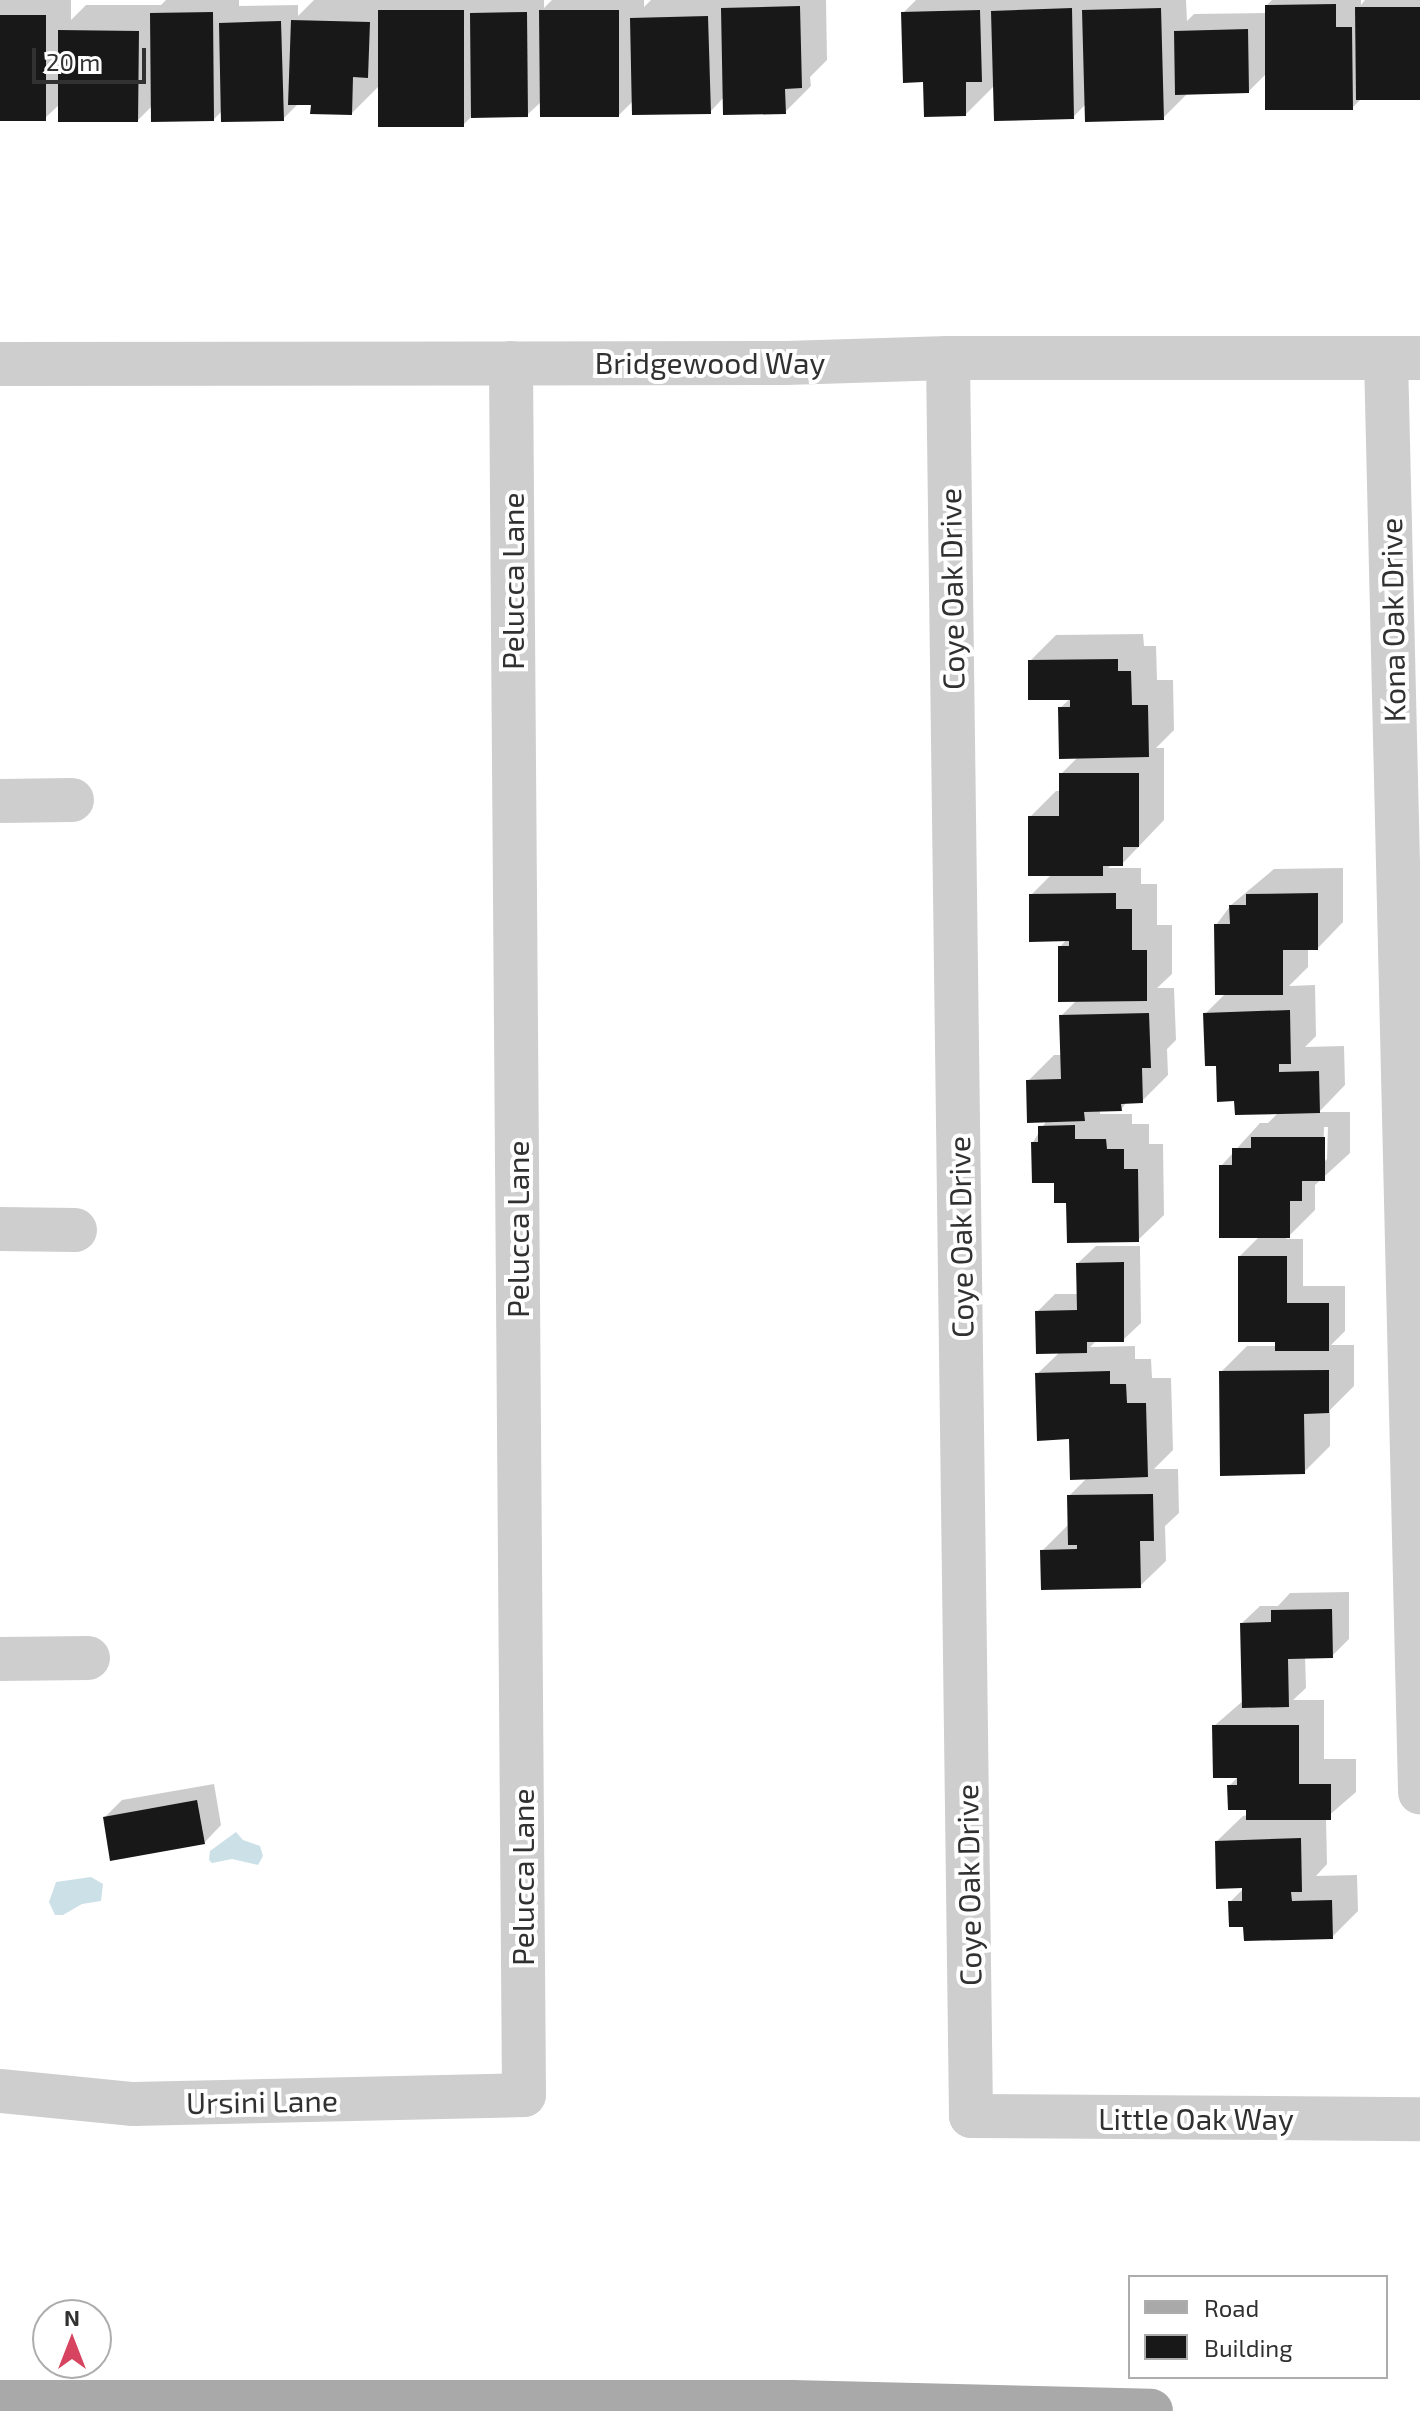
<!DOCTYPE html>
<style>
body{margin:0}
#map{position:relative;width:1420px;height:2411px;overflow:hidden;background:#fff;font-family:"Exo 2",sans-serif}
div>[style]{position:absolute}
.water>*{inset:0;background:#cce0e8}
.shadow>*{inset:0;background:#0003}
.building>*{inset:0;background:#181818}
.minor>*{height:44px;margin:-22px;padding:0 22px;transform-origin:22px;border-radius:22px;background:#cecece}
.major>*{height:44px;margin:-22px;padding:0 22px;transform-origin:22px;border-radius:22px;background:#a9a9a9}
span{translate:-50% -50%;white-space:nowrap;text-align:center;line-height:1.15;-webkit-text-stroke:8px #fff;paint-order:stroke}
.street-label{font-size:30px;color:#313131}
.legend{position:absolute;left:1128px;top:2275px;width:260px;height:104px;box-sizing:border-box;background:#fff;border:2px solid #adadad;margin:0;padding:10px 14px;list-style:none;font-size:24px;color:#313131}
.legend li{display:flex;align-items:center;gap:16px;height:40px}
.legend b{width:40px;border:2px solid #adadad}
.north{position:absolute;left:32px;top:2299px;width:80px;height:80px;box-sizing:border-box;background:#fff;border:2px solid #adadad;border-radius:50%;rotate:0deg;font-size:22px;font-weight:700;line-height:32px;text-align:center;color:#313131}
.north::after{content:'';display:block;margin:auto;width:28px;height:36px;background:#d6445f;clip-path:polygon(50% 0,100% 100%,50% 72%,0 100%)}
.scale{position:absolute;left:32px;top:48px;width:114px;height:36px;box-sizing:border-box;border:4px solid #313131;border-top:0;padding-left:10px;font-size:24px;line-height:28px;white-space:nowrap;color:#313131;-webkit-text-stroke:6px #fff;paint-order:stroke}
</style>
<div id="map">
<div class="water">
<div style="clip-path:polygon(236px 1832px,243px 1840px,260px 1846px,263px 1856px,258px 1865px,232px 1859px,212px 1863px,209px 1860px,210px 1851px)"></div>
<div style="clip-path:polygon(91px 1877px,103px 1884px,101px 1901px,82px 1904px,63px 1915px,55px 1915px,49px 1902px,56px 1882px)"></div>
</div>
<div class="shadow">
<div style="clip-path:polygon(0 0,71px 0,71px 20px,86px 5px,161px 5px,166px 0,239px 0,239px 6px,298px 5px,298px 16px,314px 0,544px 0,544px 8px,552px 0,644px 0,644px 7px,651px 0,826px 0,827px 60px,810px 77px,811px 86px,785px 112px,725px 96px,710px 112px,634px 100px,619px 115px,542px 101px,527px 115px,472px 116px,463px 125px,380px 85px,352px 113px,299px 103px,283px 119px,223px 110px,214px 119px,153px 105px,138px 120px,60px 104px,45px 118px,0 119px)"></div>
<div style="clip-path:polygon(916px 0,1186px 0,1187px 21px,1194px 14px,1267px 13px,1267px 5px,1272px 0,1361px 0,1361px 5px,1365px 0,1420px 0,1420px 98px,1362px 98px,1352px 108px,1267px 73px,1249px 91px,1189px 92px,1163px 118px,1086px 104px,1073px 117px,995px 85px,966px 114px,925px 80px,903px 13px)"></div>
<div style="clip-path:polygon(1143px 634px,1144px 646px,1156px 646px,1157px 680px,1173px 680px,1174px 730px,1156px 748px,1164px 748px,1164px 820px,1122px 864px,1113px 864px,1108px 868px,1141px 868px,1141px 884px,1157px 884px,1157px 925px,1172px 925px,1172px 974px,1157px 988px,1174px 988px,1176px 1040px,1167px 1049px,1168px 1075px,1142px 1101px,1128px 1101px,1121px 1109px,1100px 1109px,1100px 1114px,1132px 1114px,1132px 1124px,1149px 1124px,1149px 1144px,1163px 1144px,1164px 1215px,1138px 1240px,1068px 1201px,1033px 1142px,1047px 1120px,1028px 1081px,1054px 1055px,1062px 1055px,1061px 1016px,1077px 1000px,1060px 947px,1067px 939px,1031px 895px,1052px 874px,1030px 817px,1056px 791px,1061px 791px,1061px 774px,1078px 757px,1060px 708px,1071px 698px,1030px 661px,1056px 635px)"></div>
<div style="clip-path:polygon(evenodd,1343px 868px,1343px 922px,1318px 948px,1308px 948px,1308px 967px,1289px 986px,1315px 985px,1316px 1036px,1305px 1047px,1344px 1046px,1345px 1085px,1319px 1112px,1350px 1112px,1350px 1153px,1315px 1185px,1315px 1210px,1286px 1239px,1303px 1239px,1303px 1286px,1345px 1286px,1345px 1331px,1331px 1345px,1354px 1345px,1354px 1386px,1330px 1410px,1330px 1446px,1304px 1472px,1221px 1372px,1247px 1346px,1277px 1346px,1240px 1256px,1260px 1236px,1221px 1166px,1260px 1123px,1268px 1123px,1279px 1112px,1236px 1099px,1218px 1064px,1205px 1014px,1226px 993px,1216px 925px,1231px 905px,1274px 869px,1343px 868px,1324px 1127px,1328px 1127px,1327px 1159px,1323px 1163px,1324px 1127px)"></div>
<div style="clip-path:polygon(1096px 1246px,1140px 1246px,1141px 1323px,1123px 1340px,1097px 1340px,1090px 1347px,1135px 1346px,1135px 1359px,1151px 1359px,1152px 1378px,1171px 1378px,1173px 1450px,1154px 1469px,1178px 1469px,1179px 1513px,1165px 1526px,1166px 1561px,1140px 1586px,1042px 1551px,1068px 1525px,1069px 1496px,1088px 1477px,1037px 1374px,1060px 1352px,1037px 1312px,1055px 1294px,1078px 1294px,1078px 1263px)"></div>
<div style="clip-path:polygon(1349px 1592px,1349px 1639px,1332px 1656px,1305px 1656px,1306px 1688px,1293px 1700px,1324px 1700px,1324px 1759px,1356px 1759px,1356px 1792px,1326px 1818px,1327px 1864px,1316px 1876px,1357px 1875px,1358px 1911px,1332px 1937px,1245px 1925px,1230px 1902px,1246px 1886px,1217px 1841px,1243px 1816px,1248px 1815px,1248px 1808px,1229px 1786px,1239px 1776px,1214px 1726px,1244px 1700px,1242px 1623px,1260px 1606px,1278px 1606px,1290px 1593px)"></div>
<div style="clip-path:polygon(214px 1784px,221px 1825px,204px 1843px,105px 1817px,122px 1800px)"></div>
</div>
<div class="building">
<div style="clip-path:polygon(1336px 4px,1336px 27px,1352px 27px,1353px 110px,1265px 110px,1265px 5px)"></div>
<div style="clip-path:polygon(800px 6px,802px 88px,785px 89px,786px 114px,723px 115px,721px 8px)"></div>
<div style="clip-path:polygon(1355px 7px,1420px 7px,1420px 100px,1356px 100px)"></div>
<div style="clip-path:polygon(1072px 8px,1074px 119px,994px 121px,991px 11px)"></div>
<div style="clip-path:polygon(1161px 8px,1164px 120px,1085px 122px,1082px 10px)"></div>
<div style="clip-path:polygon(378px 10px,464px 10px,464px 127px,378px 127px)"></div>
<div style="clip-path:polygon(539px 10px,619px 10px,619px 117px,540px 117px)"></div>
<div style="clip-path:polygon(980px 10px,982px 82px,966px 82px,966px 116px,924px 117px,923px 82px,903px 83px,901px 12px)"></div>
<div style="clip-path:polygon(213px 12px,214px 121px,151px 122px,150px 13px)"></div>
<div style="clip-path:polygon(527px 12px,528px 117px,471px 118px,470px 13px)"></div>
<div style="clip-path:polygon(0 15px,46px 15px,46px 121px,0 121px)"></div>
<div style="clip-path:polygon(708px 16px,711px 114px,632px 115px,630px 18px)"></div>
<div style="clip-path:polygon(291px 20px,370px 22px,368px 78px,353px 77px,352px 115px,310px 114px,311px 105px,288px 105px)"></div>
<div style="clip-path:polygon(281px 21px,284px 121px,221px 122px,219px 23px)"></div>
<div style="clip-path:polygon(1248px 29px,1249px 93px,1175px 95px,1174px 31px)"></div>
<div style="clip-path:polygon(58px 30px,139px 31px,138px 122px,58px 122px)"></div>
<div style="clip-path:polygon(1118px 659px,1118px 671px,1131px 671px,1132px 705px,1148px 705px,1149px 757px,1059px 759px,1058px 707px,1070px 707px,1070px 700px,1028px 700px,1028px 660px)"></div>
<div style="clip-path:polygon(1059px 773px,1139px 773px,1139px 847px,1123px 847px,1123px 866px,1103px 866px,1103px 876px,1028px 876px,1028px 816px,1059px 816px)"></div>
<div style="clip-path:polygon(1116px 893px,1116px 909px,1132px 909px,1132px 950px,1147px 950px,1147px 1001px,1058px 1002px,1058px 946px,1069px 946px,1069px 941px,1029px 942px,1029px 894px)"></div>
<div style="clip-path:polygon(1318px 893px,1318px 950px,1283px 950px,1283px 995px,1215px 995px,1214px 924px,1230px 924px,1229px 905px,1246px 905px,1246px 894px)"></div>
<div style="clip-path:polygon(1290px 1010px,1291px 1064px,1279px 1064px,1279px 1072px,1319px 1071px,1320px 1113px,1235px 1115px,1234px 1101px,1217px 1102px,1216px 1066px,1205px 1066px,1203px 1013px)"></div>
<div style="clip-path:polygon(1149px 1013px,1151px 1068px,1142px 1068px,1143px 1103px,1121px 1104px,1122px 1111px,1084px 1112px,1085px 1121px,1027px 1123px,1026px 1080px,1061px 1079px,1059px 1015px)"></div>
<div style="clip-path:polygon(1075px 1125px,1075px 1139px,1106px 1139px,1107px 1149px,1124px 1149px,1124px 1169px,1138px 1169px,1139px 1242px,1067px 1243px,1066px 1203px,1054px 1203px,1054px 1183px,1032px 1183px,1031px 1142px,1038px 1142px,1038px 1126px)"></div>
<div style="clip-path:polygon(1251px 1137px,1325px 1137px,1325px 1181px,1302px 1181px,1302px 1201px,1290px 1201px,1290px 1238px,1219px 1238px,1219px 1165px,1232px 1165px,1232px 1148px,1251px 1148px)"></div>
<div style="clip-path:polygon(1238px 1256px,1287px 1256px,1287px 1303px,1329px 1303px,1329px 1351px,1275px 1351px,1275px 1342px,1238px 1342px)"></div>
<div style="clip-path:polygon(1124px 1262px,1124px 1342px,1087px 1342px,1087px 1353px,1036px 1354px,1035px 1311px,1077px 1310px,1076px 1263px)"></div>
<div style="clip-path:polygon(1329px 1370px,1329px 1413px,1304px 1414px,1305px 1474px,1220px 1476px,1219px 1371px)"></div>
<div style="clip-path:polygon(1110px 1371px,1110px 1384px,1126px 1384px,1127px 1403px,1146px 1403px,1148px 1477px,1070px 1480px,1069px 1439px,1037px 1441px,1035px 1373px)"></div>
<div style="clip-path:polygon(1153px 1494px,1154px 1541px,1140px 1541px,1141px 1588px,1041px 1590px,1040px 1550px,1077px 1549px,1077px 1545px,1068px 1545px,1067px 1495px)"></div>
<div style="clip-path:polygon(1332px 1609px,1333px 1658px,1288px 1659px,1289px 1707px,1242px 1708px,1240px 1623px,1271px 1622px,1271px 1610px)"></div>
<div style="clip-path:polygon(1212px 1725px,1299px 1725px,1299px 1784px,1331px 1784px,1331px 1820px,1246px 1820px,1246px 1810px,1228px 1810px,1227px 1785px,1237px 1785px,1237px 1778px,1213px 1778px)"></div>
<div style="clip-path:polygon(197px 1800px,205px 1844px,110px 1861px,103px 1817px)"></div>
<div style="clip-path:polygon(1301px 1838px,1302px 1892px,1291px 1892px,1292px 1901px,1332px 1900px,1333px 1939px,1244px 1941px,1243px 1927px,1229px 1927px,1228px 1901px,1242px 1901px,1242px 1888px,1216px 1889px,1215px 1841px)"></div>
</div>
<div class="minor">
<div style="left:948px;top:358px;width:1758px;rotate:89.25deg"></div>
<div style="left:971px;top:2116px;width:449px;rotate:0.4deg"></div>
<div style="left:1386px;top:358px;width:1435px;rotate:88.64deg"></div>
<div style="left:0;top:364px;width:786px;rotate:-0.07deg"></div>
<div style="left:786px;top:363px;width:162px;rotate:-1.8deg"></div>
<div style="left:948px;top:358px;width:472px"></div>
<div style="left:0;top:801px;width:72px;rotate:-0.8deg"></div>
<div style="left:0;top:1229px;width:75px;rotate:0.8deg"></div>
<div style="left:0;top:1659px;width:88px;rotate:-0.7deg"></div>
<div style="left:0;top:2091px;width:134px;rotate:5.6deg"></div>
<div style="left:133px;top:2104px;width:391px;rotate:-1.3deg"></div>
<div style="left:524px;top:2095px;width:1732px;rotate:-90.43deg"></div>
</div>
<div class="major">
<div style="left:0;top:2402px;width:792px"></div>
<div style="left:792px;top:2402px;width:359px;rotate:1.4deg"></div>
</div>
<div class="street-label">
<span style="left:710px;top:362px">Bridgewood Way</span>
<span style="left:512px;top:581px;rotate:-90deg">Pelucca Lane</span>
<span style="left:951px;top:589px;rotate:-91deg">Coye Oak Drive</span>
<span style="left:1392px;top:620px;rotate:-91deg">Kona Oak Drive</span>
<span style="left:517px;top:1229px;rotate:-90deg">Pelucca Lane</span>
<span style="left:960px;top:1237px;rotate:-91deg">Coye Oak Drive</span>
<span style="left:522px;top:1877px;rotate:-90deg">Pelucca Lane</span>
<span style="left:968px;top:1885px;rotate:-91deg">Coye Oak Drive</span>
<span style="left:262px;top:2101px;rotate:-1deg">Ursini Lane</span>
<span style="left:1196px;top:2118px">Little Oak Way</span>
</div>
<ul class="legend">
<li><b style="height:10px;background:#a9a9a9"></b>Road</li>
<li><b style="height:22px;background:#181818"></b>Building</li>
</ul>
<div class="north">N</div>
<div class="scale">20 m</div>
</div>
